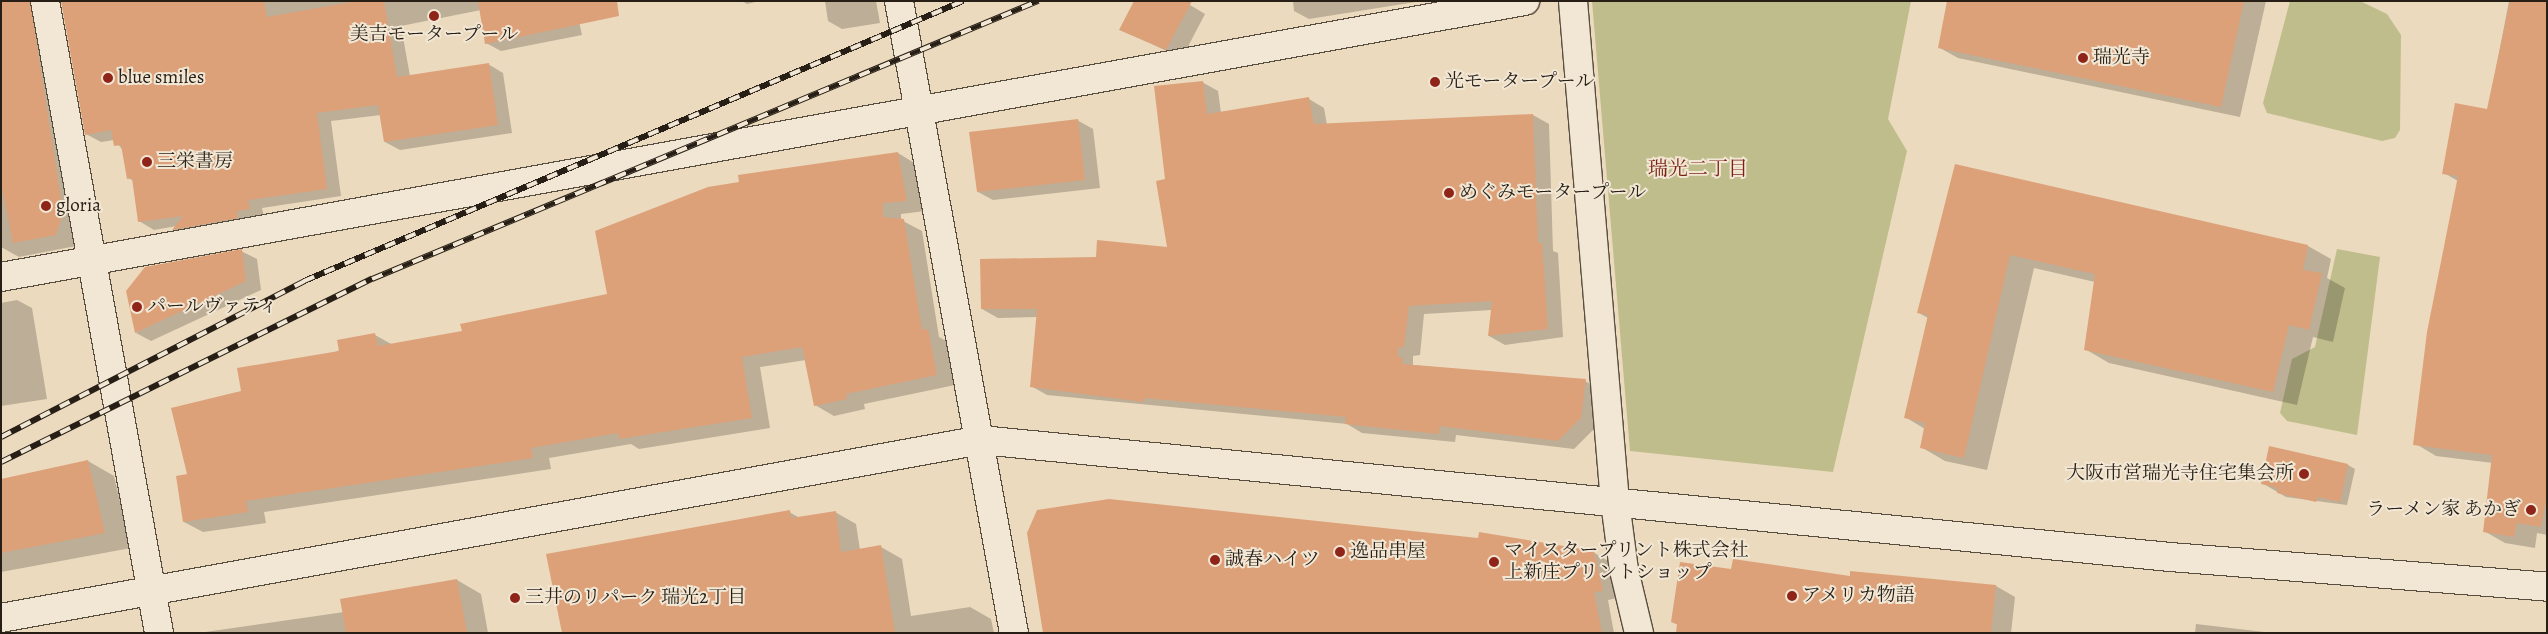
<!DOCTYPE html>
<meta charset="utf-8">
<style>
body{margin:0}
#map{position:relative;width:2548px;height:634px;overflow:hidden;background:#ebdabd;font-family:Alegreya,"Noto Serif JP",serif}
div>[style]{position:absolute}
.green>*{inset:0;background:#c0bd8c}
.shadow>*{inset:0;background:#0003}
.building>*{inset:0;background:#dda17a}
.roads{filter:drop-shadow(1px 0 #584e40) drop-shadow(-1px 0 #584e40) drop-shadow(0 1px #584e40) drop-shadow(0 -1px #584e40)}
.minor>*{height:28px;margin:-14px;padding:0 14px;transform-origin:14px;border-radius:14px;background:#f2e7d4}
.rail>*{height:5.5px;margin-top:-2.75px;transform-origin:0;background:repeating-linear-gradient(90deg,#f2e7d4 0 11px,#271f16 0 22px);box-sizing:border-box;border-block:1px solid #271f16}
.dots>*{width:14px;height:14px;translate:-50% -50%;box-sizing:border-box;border:2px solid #f2e7d4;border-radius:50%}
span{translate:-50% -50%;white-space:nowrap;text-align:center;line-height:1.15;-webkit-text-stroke:4px #f2e7d4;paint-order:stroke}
.poi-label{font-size:19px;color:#271f16}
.left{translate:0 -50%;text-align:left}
.right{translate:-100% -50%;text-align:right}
.neighbourhood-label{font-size:20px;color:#7a1f14}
.frame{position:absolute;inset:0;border:2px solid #271f16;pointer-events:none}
</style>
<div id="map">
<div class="green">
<div style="clip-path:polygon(1592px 1px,1911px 1px,1888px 119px,1907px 151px,1833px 472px,1630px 451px)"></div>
<div style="clip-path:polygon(2290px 1px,2360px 1px,2387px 14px,2401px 35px,2400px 130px,2395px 138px,2382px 141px,2267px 113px,2263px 103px)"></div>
<div style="clip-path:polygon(2337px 249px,2380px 257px,2357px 435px,2287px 421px,2280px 413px,2292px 359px,2315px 347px)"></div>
</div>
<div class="shadow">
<div style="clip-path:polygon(1px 1px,28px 1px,50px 19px,76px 246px,19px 257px,1px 247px)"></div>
<div style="clip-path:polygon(74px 1px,584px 1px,575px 3px,582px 35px,501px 51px,486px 43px,481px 10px,401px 26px,410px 76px,488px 64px,503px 73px,512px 133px,400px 150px,385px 142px,381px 115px,331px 121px,341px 196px,262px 208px,264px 217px,188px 238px,174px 230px,177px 226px,154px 230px,139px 221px,134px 181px,128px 178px,123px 150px,114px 140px,101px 142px,86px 134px)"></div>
<div style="clip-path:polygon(742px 1px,760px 1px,747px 4px)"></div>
<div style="clip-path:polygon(825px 1px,876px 1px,880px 23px,842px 29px,828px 21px)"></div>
<div style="clip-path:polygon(1293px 1px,1422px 1px,1309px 19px,1294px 11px)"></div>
<div style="clip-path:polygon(2097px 1px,2266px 1px,2240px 117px,1958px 58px,1940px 48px)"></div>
<div style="clip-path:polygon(2509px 1px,2547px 1px,2547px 535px,2537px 533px,2535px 548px,2505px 543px,2484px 531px,2493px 463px,2436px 456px,2416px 444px,2458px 181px,2444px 173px,2488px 110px)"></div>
<div style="clip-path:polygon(1190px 5px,1205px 14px,1182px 58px,1121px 30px)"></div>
<div style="clip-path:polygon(1202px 82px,1218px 91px,1221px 113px,1309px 99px,1324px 108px,1327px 125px,1533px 115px,1549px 124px,1553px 251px,1558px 253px,1563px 337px,1505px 345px,1489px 336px,1492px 310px,1424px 314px,1420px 355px,1413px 356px,1413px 365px,1585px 381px,1601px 390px,1596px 427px,1574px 449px,1456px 435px,1455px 442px,1362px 433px,1347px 424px,1047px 395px,1031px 386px,1038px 317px,998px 318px,982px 309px,1097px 258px,1169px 249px,1167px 180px)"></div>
<div style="clip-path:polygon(1077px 120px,1093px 129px,1100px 188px,993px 200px,978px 192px)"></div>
<div style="clip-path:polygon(898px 153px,916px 164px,925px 211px,901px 214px,901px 220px,922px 231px,939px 337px,946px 341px,955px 385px,864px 404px,865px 409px,834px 416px,815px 405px,806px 360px,760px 367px,770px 428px,639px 449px,631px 444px,549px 458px,551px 469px,264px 512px,266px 523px,203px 532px,184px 522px,188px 475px,242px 392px,375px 335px,393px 345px,463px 332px,609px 295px)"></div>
<div style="clip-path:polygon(1956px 166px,2308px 246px,2331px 259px,2327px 278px,2345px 288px,2333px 342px,2313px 337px,2297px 405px,2109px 363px,2085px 349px,2095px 282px,2034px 268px,1987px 470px,1945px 461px,1921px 447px,1925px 429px,1905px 417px,1928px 318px,1919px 313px)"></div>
<div style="clip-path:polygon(241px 251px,257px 259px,261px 290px,151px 341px,136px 333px)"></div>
<div style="clip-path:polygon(17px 300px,32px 308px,47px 399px,1px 406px,1px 303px)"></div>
<div style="clip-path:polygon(88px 461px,114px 476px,131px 548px,1px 572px,1px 481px)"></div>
<div style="clip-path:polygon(2348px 465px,2355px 469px,2347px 505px,2286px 497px,2262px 483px)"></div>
<div style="clip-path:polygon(789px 512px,800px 518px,835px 512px,856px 524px,860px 550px,881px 547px,902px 559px,911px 616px,970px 607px,991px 619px,994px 633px,564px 633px,548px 555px)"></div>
<div style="clip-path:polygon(1593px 552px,1608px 561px,1617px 598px,1608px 600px,1614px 633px,1151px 633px)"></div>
<div style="clip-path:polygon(1732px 570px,1996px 586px,2015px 597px,2011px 633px,1677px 633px,1678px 625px,1672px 622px)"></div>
<div style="clip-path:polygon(457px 580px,481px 594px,488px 633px,198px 633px,344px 612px)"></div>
<div style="clip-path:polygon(2196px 624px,2273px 633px,2195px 633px)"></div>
</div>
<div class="building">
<div style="clip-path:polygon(1px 1px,30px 1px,63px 213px,56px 235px,13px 243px,1px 182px)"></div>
<div style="clip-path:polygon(61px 1px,264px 1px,267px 17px,357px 1px,384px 1px,397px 77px,489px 63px,498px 125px,384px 142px,378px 105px,317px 113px,327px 189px,248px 200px,250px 209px,237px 211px,238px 218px,172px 230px,183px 216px,138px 222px,132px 178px,127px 179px,121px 145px,114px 146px,111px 130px,85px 135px)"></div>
<div style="clip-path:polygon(478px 1px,617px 1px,619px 16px,485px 44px)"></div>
<div style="clip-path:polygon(1134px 1px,1192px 1px,1166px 50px,1119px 30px)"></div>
<div style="clip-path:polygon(1947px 1px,2244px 1px,2221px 107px,1938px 48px)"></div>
<div style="clip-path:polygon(2510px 1px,2547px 1px,2547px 496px,2541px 527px,2517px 523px,2514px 537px,2483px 532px,2492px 455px,2413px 445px,2427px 332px,2458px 176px,2442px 174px,2455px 103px,2487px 109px)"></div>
<div style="clip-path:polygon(1203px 81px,1207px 114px,1309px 97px,1314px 124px,1533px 114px,1538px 243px,1542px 243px,1548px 329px,1488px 336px,1492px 301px,1409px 306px,1404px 347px,1398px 348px,1398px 357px,1403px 358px,1402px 364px,1586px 379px,1581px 418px,1558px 441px,1440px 426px,1439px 434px,1345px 424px,1346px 417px,1144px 398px,1144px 402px,1030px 387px,1037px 309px,981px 309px,980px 259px,1096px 257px,1097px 240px,1167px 247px,1156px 181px,1165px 179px,1154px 86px)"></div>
<div style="clip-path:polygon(1078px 119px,1085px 180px,977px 192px,969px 132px)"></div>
<div style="clip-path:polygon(898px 152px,907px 201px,883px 203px,883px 217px,904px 219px,922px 330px,928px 329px,937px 375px,846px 394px,847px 399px,814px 406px,802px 347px,742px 357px,752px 418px,619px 439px,618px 433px,531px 448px,533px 458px,246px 501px,248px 512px,183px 522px,176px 476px,187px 474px,171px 408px,241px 391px,237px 368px,339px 351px,337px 340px,375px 333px,378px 346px,462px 331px,460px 324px,607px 294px,595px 231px,708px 187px,739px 182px,738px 175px)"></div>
<div style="clip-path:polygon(1955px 164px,2308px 245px,2303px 270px,2322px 273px,2309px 330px,2289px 325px,2273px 392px,2084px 350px,2095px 274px,2010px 255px,1964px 458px,1920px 448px,1925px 423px,1904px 418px,1928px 315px,1917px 313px)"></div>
<div style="clip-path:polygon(242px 249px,246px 281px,135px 333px,126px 291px,145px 267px)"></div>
<div style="clip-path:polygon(2269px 446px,2348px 464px,2340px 502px,2318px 497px,2316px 502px,2277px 493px,2278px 488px,2261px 484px)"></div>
<div style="clip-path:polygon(88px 460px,105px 533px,1px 553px,1px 479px)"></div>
<div style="clip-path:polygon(1109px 499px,1478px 538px,1479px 532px,1594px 551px,1603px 591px,1594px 592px,1602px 633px,1043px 633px,1027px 533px,1037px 510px)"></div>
<div style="clip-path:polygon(790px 510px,791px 518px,836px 511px,841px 552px,881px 545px,895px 633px,562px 633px,546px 554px)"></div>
<div style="clip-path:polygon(1733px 559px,1850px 576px,1850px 571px,1996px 585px,1991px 633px,1676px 633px,1677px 624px,1671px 622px,1680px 562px,1731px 569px)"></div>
<div style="clip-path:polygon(457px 579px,467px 633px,346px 633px,340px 599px)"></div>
</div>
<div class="roads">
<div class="minor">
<div style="left:45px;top:1px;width:642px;rotate:79.77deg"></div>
<div style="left:899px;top:1px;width:642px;rotate:79.69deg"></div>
<div style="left:1573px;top:1px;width:503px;rotate:85.21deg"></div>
<div style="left:1615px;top:502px;width:69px;rotate:82.5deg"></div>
<div style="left:1624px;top:570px;width:65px;rotate:76.6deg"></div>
<div style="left:1px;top:277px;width:1549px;rotate:-10.27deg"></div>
<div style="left:1px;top:618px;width:996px;rotate:-10.29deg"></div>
<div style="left:981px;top:440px;width:1195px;rotate:5.62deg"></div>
<div style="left:2170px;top:557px;width:378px;rotate:4.5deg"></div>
</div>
</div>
<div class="rail">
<div style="left:1px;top:437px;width:341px;rotate:-27.2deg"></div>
<div style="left:304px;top:281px;width:716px;rotate:-23.02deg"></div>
<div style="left:1px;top:462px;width:414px;rotate:-26.3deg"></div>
<div style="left:372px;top:279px;width:722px;rotate:-22.66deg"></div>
</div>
<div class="dots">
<div style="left:434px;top:16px;background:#8f2418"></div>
<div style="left:2083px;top:58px;background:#8f2418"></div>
<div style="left:108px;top:78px;background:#8f2418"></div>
<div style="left:1435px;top:82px;background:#8f2418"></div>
<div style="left:147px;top:162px;background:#8f2418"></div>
<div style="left:1449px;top:193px;background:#8f2418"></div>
<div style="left:46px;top:206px;background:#8f2418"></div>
<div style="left:137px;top:307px;background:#8f2418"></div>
<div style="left:2304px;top:474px;background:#8f2418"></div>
<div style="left:2531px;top:510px;background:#8f2418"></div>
<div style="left:1340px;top:552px;background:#8f2418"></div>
<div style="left:1215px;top:560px;background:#8f2418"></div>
<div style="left:1494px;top:562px;background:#8f2418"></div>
<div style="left:1792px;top:596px;background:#8f2418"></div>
<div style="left:515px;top:598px;background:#8f2418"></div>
</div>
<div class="poi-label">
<span style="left:434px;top:35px">美吉モータープール</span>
<span class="left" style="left:2093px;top:58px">瑞光寺</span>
<span class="left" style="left:118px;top:78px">blue smiles</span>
<span class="left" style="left:1445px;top:82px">光モータープール</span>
<span class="left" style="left:157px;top:162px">三栄書房</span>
<span class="left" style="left:1459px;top:193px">めぐみモータープール</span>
<span class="left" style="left:56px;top:206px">gloria</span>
<span class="left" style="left:147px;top:307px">パールヴァティ</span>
<span class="right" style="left:2294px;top:474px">大阪市営瑞光寺住宅集会所</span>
<span class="right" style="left:2521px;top:510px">ラーメン家 あかぎ</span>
<span class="left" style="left:1504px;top:562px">マイスタープリント株式会社<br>上新庄プリントショップ</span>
<span class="left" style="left:1350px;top:552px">逸品串屋</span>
<span class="left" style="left:1225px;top:560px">誠春ハイツ</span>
<span class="left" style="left:1802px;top:596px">アメリカ物語</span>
<span class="left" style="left:525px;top:598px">三井のリパーク 瑞光2丁目</span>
</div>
<div class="neighbourhood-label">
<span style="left:1698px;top:168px">瑞光二丁目</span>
</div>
<div class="frame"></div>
</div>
